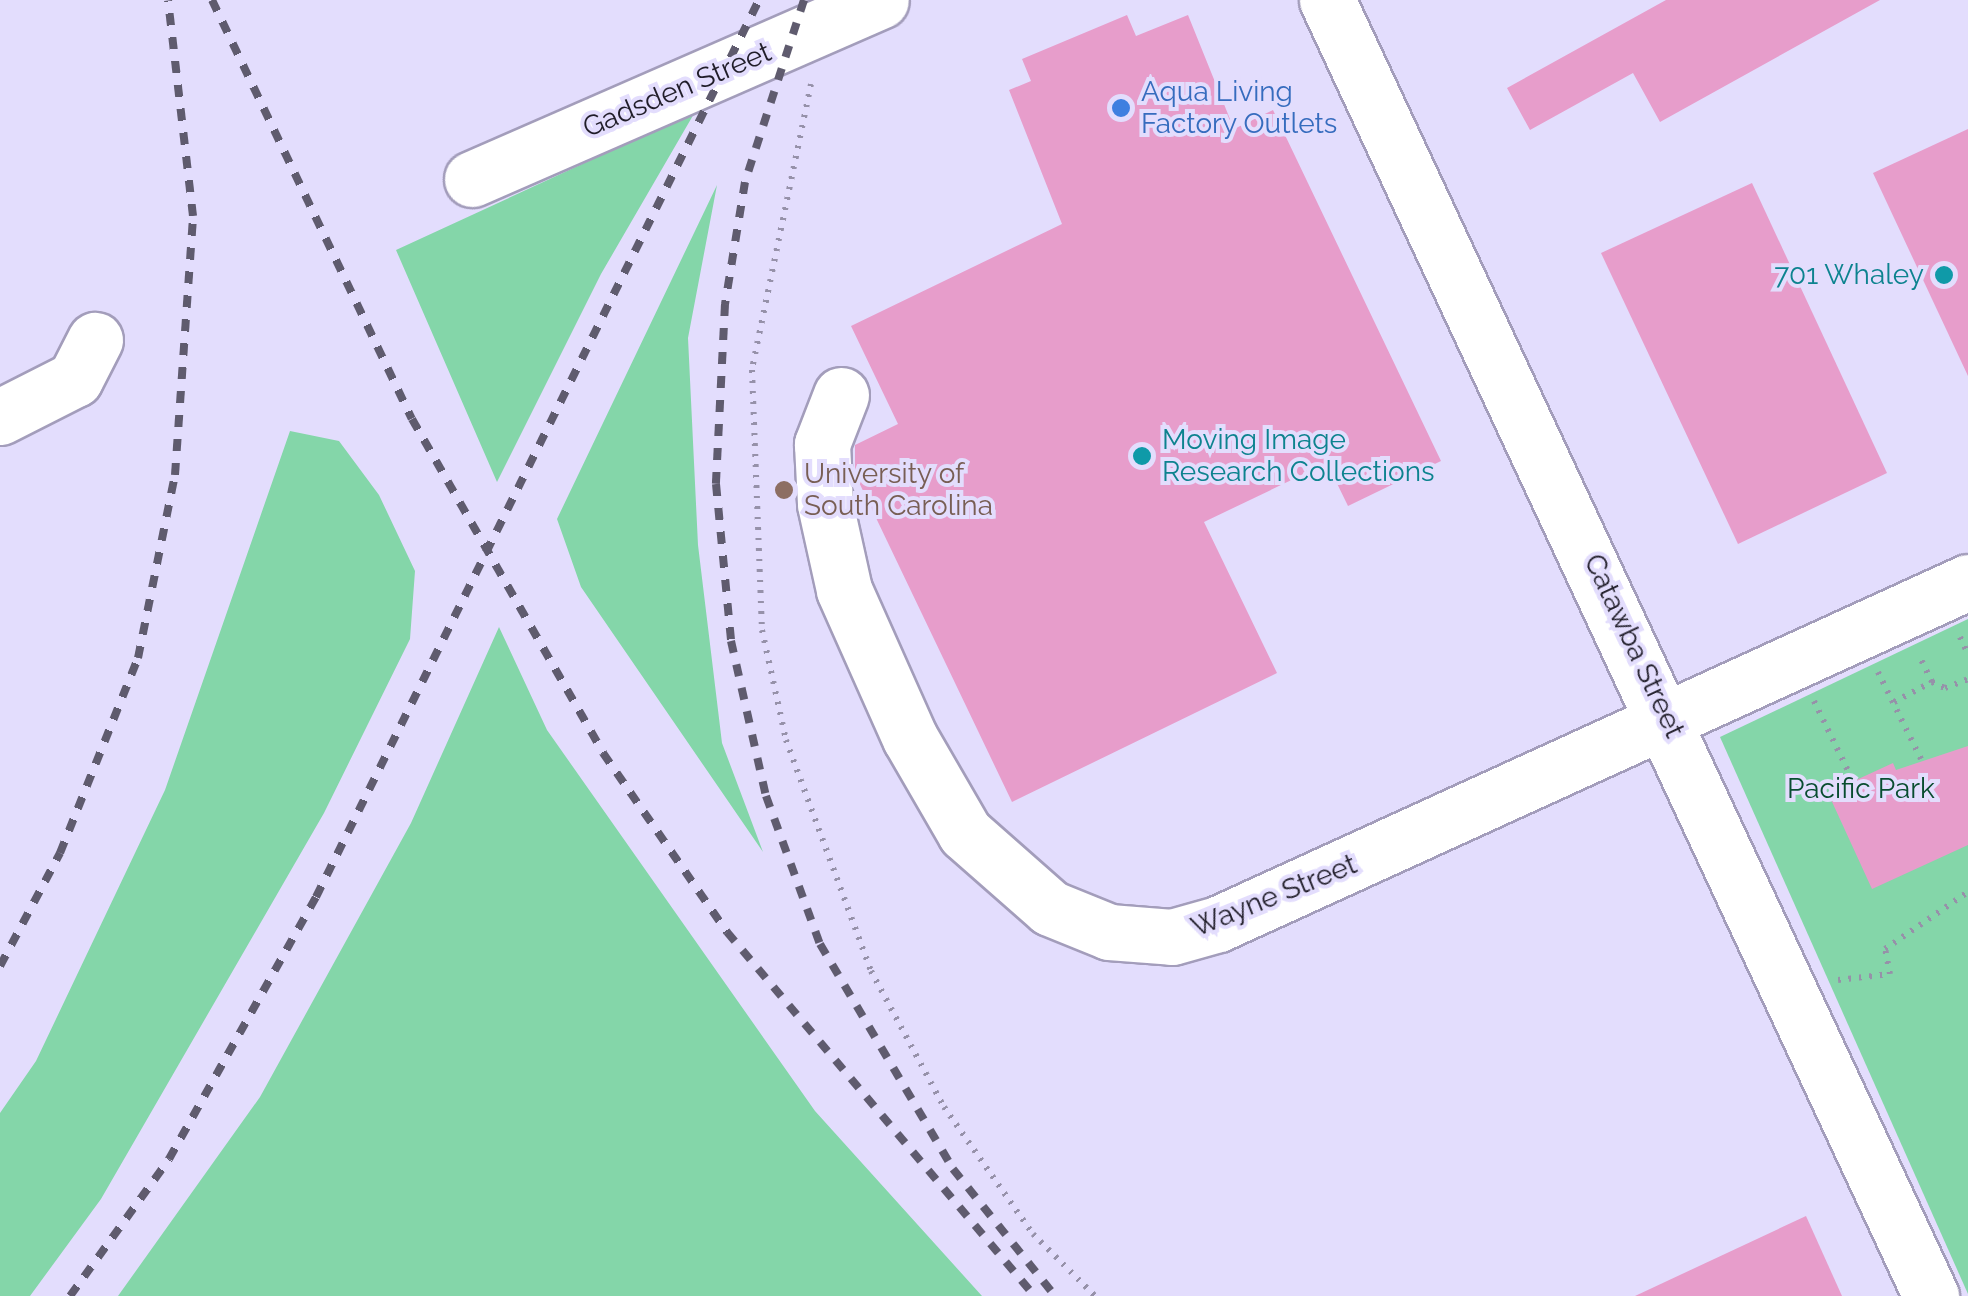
<!DOCTYPE html>
<style>
body{margin:0}
#map{position:relative;width:1968px;height:1296px;overflow:hidden;background:#e3ddfd;font-family:Raleway,sans-serif}
div>[style]{position:absolute}
.green>*{inset:0;background:#84d6a9}
.building>*{inset:0;background:#e79dcb}
.path>*{height:6px;margin-top:-3px;transform-origin:0;background:repeating-linear-gradient(90deg,#9691a9 0 2.5px,transparent 0 10.5px)}
.roads{filter:drop-shadow(2px 0 #a39dbb) drop-shadow(-2px 0 #a39dbb) drop-shadow(0 2px #a39dbb) drop-shadow(0 -2px #a39dbb)}
.minor>*{height:55px;margin:-27.5px;padding:0 27.5px;transform-origin:27.5px;border-radius:27.5px;background:#fff}
.rail>*{height:8px;margin-top:-4px;transform-origin:0;background:repeating-linear-gradient(90deg,#5f5b6e 0 12px,transparent 0 24px)}
.dots>*{width:28px;height:28px;translate:-50% -50%;box-sizing:border-box;border:5px solid #e3ddfd;border-radius:50%}
span{translate:-50% -50%;white-space:nowrap;text-align:center;line-height:1.15;-webkit-text-stroke:8px #e3ddfd;paint-order:stroke}
.street-label{font-size:28px;color:#201d29}
.shop-label{font-size:28px;color:#366cbe}
.left{translate:0 -50%;text-align:left}
.culture-label{font-size:28px;color:#0d838f}
.right{translate:-100% -50%;text-align:right}
.education-label{font-size:28px;color:#785e54}
.park-label{font-size:28px;color:#094d30}
</style>
<div id="map">
<div class="green">
<div style="clip-path:polygon(695px 112px,601px 274px,497px 482px,396px 250px)"></div>
<div style="clip-path:polygon(717px 185px,688px 338px,698px 545px,722px 743px,763px 852px,581px 587px,557px 519px)"></div>
<div style="clip-path:polygon(290px 431px,339px 441px,379px 495px,415px 571px,410px 639px,324px 813px,101px 1199px,30px 1296px,0 1296px,0 1113px,36px 1061px,165px 790px)"></div>
<div style="clip-path:polygon(1968px 619px,1968px 1294px,1720px 737px)"></div>
<div style="clip-path:polygon(499px 627px,547px 730px,815px 1111px,982px 1296px,118px 1296px,260px 1097px,411px 823px)"></div>
</div>
<div class="building">
<div style="clip-path:polygon(1666px 0,1880px 0,1660px 122px,1633px 73px,1530px 130px,1507px 88px)"></div>
<div style="clip-path:polygon(1127px 15px,1136px 36px,1188px 15px,1234px 129px,1273px 110px,1441px 461px,1348px 506px,1327px 463px,1204px 522px,1277px 673px,1012px 802px,855px 474px,855px 445px,898px 424px,851px 326px,1062px 224px,1009px 90px,1031px 81px,1022px 59px)"></div>
<div style="clip-path:polygon(1968px 129px,1968px 376px,1873px 173px)"></div>
<div style="clip-path:polygon(1752px 183px,1887px 473px,1738px 544px,1601px 253px)"></div>
<div style="clip-path:polygon(1968px 746px,1968px 845px,1872px 889px,1828px 793px,1893px 763px,1896px 770px)"></div>
<div style="clip-path:polygon(1806px 1216px,1842px 1296px,1635px 1296px)"></div>
</div>
<div class="path">
<div style="left:811px;top:84px;width:292px;rotate:101.7deg"></div>
<div style="left:752px;top:370px;width:260px;rotate:87.8deg"></div>
<div style="left:762px;top:630px;width:113px;rotate:77.7deg"></div>
<div style="left:786px;top:740px;width:246px;rotate:69.8deg"></div>
<div style="left:871px;top:971px;width:154px;rotate:61.8deg"></div>
<div style="left:944px;top:1107px;width:155px;rotate:55deg"></div>
<div style="left:1033px;top:1234px;width:88px;rotate:45deg"></div>
<div style="left:1960px;top:637px;width:19px;rotate:65deg"></div>
<div style="left:1878px;top:672px;width:97px;rotate:63.7deg"></div>
<div style="left:1932px;top:682px;width:14px;rotate:25deg"></div>
<div style="left:1945px;top:688px;width:25px;rotate:-21deg"></div>
<div style="left:1814px;top:701px;width:89px;rotate:64deg"></div>
<div style="left:1894px;top:702px;width:43px;rotate:-27.8deg"></div>
<div style="left:1932px;top:682px;width:28px;rotate:-116deg"></div>
<div style="left:1838px;top:980px;width:52px;rotate:-6.6deg"></div>
<div style="left:1890px;top:974px;width:25px;rotate:-101deg"></div>
<div style="left:1885px;top:949px;width:101px;rotate:-34.5deg"></div>
</div>
<div class="roads">
<div class="minor">
<div style="left:1327px;top:0;width:1430px;rotate:65.01deg"></div>
<div style="left:472px;top:179px;width:446px;rotate:-23.6deg"></div>
<div style="left:841px;top:395px;width:53px;rotate:111.2deg"></div>
<div style="left:822px;top:444px;width:60px;rotate:87.1deg"></div>
<div style="left:825px;top:504px;width:88px;rotate:77.5deg"></div>
<div style="left:844px;top:590px;width:162px;rotate:66deg"></div>
<div style="left:910px;top:738px;width:110px;rotate:59.9deg"></div>
<div style="left:965px;top:833px;width:113px;rotate:41.4deg"></div>
<div style="left:1050px;top:908px;width:64px;rotate:22.1deg"></div>
<div style="left:1109px;top:932px;width:63px;rotate:4.5deg"></div>
<div style="left:1172px;top:937px;width:48px;rotate:-15.8deg"></div>
<div style="left:1218px;top:924px;width:824px;rotate:-24.51deg"></div>
<div style="left:0;top:417px;width:84px;rotate:-26.9deg"></div>
<div style="left:75px;top:379px;width:44px;rotate:-62.9deg"></div>
</div>
</div>
<div class="rail">
<div style="left:212px;top:0;width:464px;rotate:64.5deg"></div>
<div style="left:412px;top:419px;width:385px;rotate:60.2deg"></div>
<div style="left:603px;top:753px;width:218px;rotate:55.3deg"></div>
<div style="left:727px;top:932px;width:477px;rotate:49.8deg"></div>
<div style="left:804px;top:0;width:191px;rotate:108deg"></div>
<div style="left:745px;top:182px;width:124px;rotate:99.3deg"></div>
<div style="left:725px;top:304px;width:180px;rotate:92.9deg"></div>
<div style="left:716px;top:484px;width:158px;rotate:84.5deg"></div>
<div style="left:731px;top:641px;width:159px;rotate:77.3deg"></div>
<div style="left:766px;top:796px;width:158px;rotate:70deg"></div>
<div style="left:820px;top:944px;width:261px;rotate:59.4deg"></div>
<div style="left:953px;top:1169px;width:163px;rotate:51.2deg"></div>
<div style="left:0;top:966px;width:128px;rotate:-62deg"></div>
<div style="left:60px;top:853px;width:210px;rotate:-68.2deg"></div>
<div style="left:138px;top:658px;width:187px;rotate:-78.6deg"></div>
<div style="left:175px;top:475px;width:260px;rotate:-86deg"></div>
<div style="left:193px;top:216px;width:217px;rotate:-96.6deg"></div>
<div style="left:70px;top:1296px;width:169px;rotate:-54.1deg"></div>
<div style="left:169px;top:1159px;width:300px;rotate:-60.7deg"></div>
<div style="left:316px;top:897px;width:1000px;rotate:-63.72deg"></div>
</div>
<div class="dots">
<div style="left:1121px;top:108px;background:#3f7fe0"></div>
<div style="left:1944px;top:275px;background:#0f9aa8"></div>
<div style="left:1142px;top:456px;background:#0f9aa8"></div>
<div style="left:784px;top:490px;background:#8d6e63"></div>
</div>
<div class="street-label">
<span style="left:677px;top:90px;rotate:-23deg">Gadsden Street</span>
<span style="left:1634px;top:646px;rotate:65deg">Catawba Street</span>
<span style="left:1274px;top:896px;rotate:-22deg">Wayne Street</span>
</div>
<div class="shop-label">
<span class="left" style="left:1141px;top:108px">Aqua Living<br>Factory Outlets</span>
</div>
<div class="culture-label">
<span class="right" style="left:1924px;top:275px">701 Whaley</span>
<span class="left" style="left:1162px;top:456px">Moving Image<br>Research Collections</span>
</div>
<div class="education-label">
<span class="left" style="left:804px;top:490px">University of<br>South Carolina</span>
</div>
<div class="park-label">
<span style="left:1861px;top:789px">Pacific Park</span>
</div>
</div>
